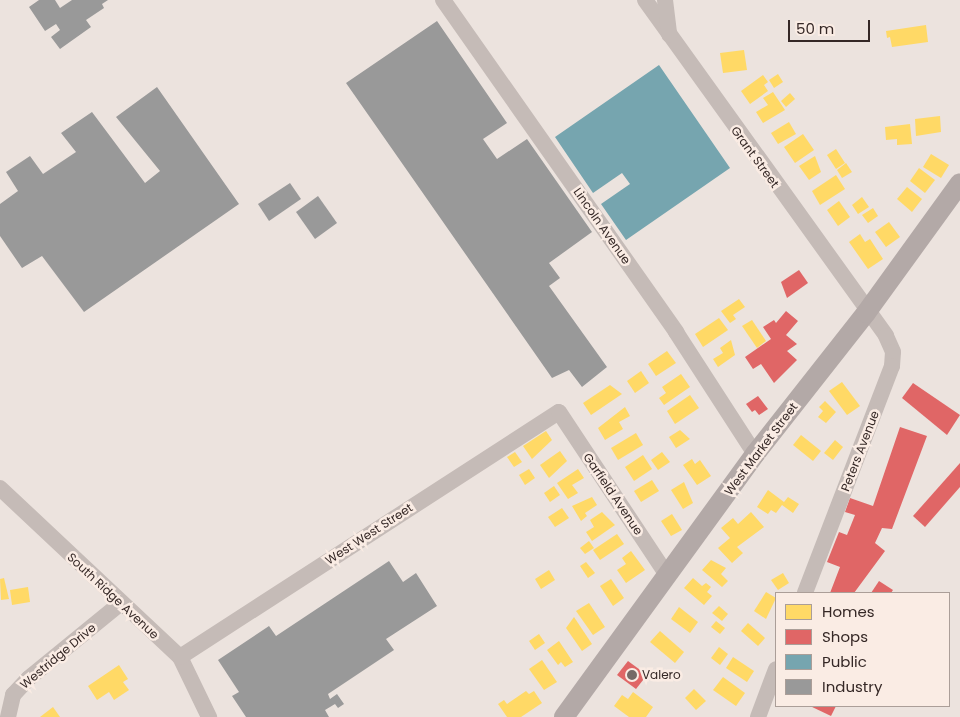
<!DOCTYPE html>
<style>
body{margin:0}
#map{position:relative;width:960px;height:717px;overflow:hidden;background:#ece3de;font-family:Poppins,sans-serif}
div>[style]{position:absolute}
.homes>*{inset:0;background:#ffd966}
.shops>*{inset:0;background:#e06666}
.public>*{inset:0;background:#76a5af}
.industry>*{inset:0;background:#999}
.minor>*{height:16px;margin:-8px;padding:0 8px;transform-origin:8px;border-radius:8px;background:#c5bbb7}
.major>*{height:20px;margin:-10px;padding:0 10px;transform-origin:10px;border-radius:10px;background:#b3a9a7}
.dots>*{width:14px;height:14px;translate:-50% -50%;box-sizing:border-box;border:2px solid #faece4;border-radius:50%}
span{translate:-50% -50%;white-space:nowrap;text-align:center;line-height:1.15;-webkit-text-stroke:5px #faece4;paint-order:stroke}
.street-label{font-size:12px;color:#352826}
.poi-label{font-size:12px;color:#352826}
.left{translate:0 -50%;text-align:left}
.legend{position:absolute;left:775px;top:592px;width:175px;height:115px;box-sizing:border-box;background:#faece4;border:1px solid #ab9e98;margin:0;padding:6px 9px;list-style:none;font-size:15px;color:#352826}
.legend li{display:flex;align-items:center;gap:10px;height:25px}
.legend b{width:25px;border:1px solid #ab9e98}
.scale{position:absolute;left:788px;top:20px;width:82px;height:22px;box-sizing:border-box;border:2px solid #352826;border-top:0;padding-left:6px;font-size:15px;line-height:18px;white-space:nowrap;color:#352826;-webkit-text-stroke:4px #faece4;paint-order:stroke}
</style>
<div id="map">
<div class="homes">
<div style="clip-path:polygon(926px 25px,928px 42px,892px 47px,890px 37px,887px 38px,886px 31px)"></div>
<div style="clip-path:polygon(744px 50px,747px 70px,723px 73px,720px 53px)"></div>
<div style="clip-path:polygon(778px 74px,783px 82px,774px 88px,769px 80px)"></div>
<div style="clip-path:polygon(763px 75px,768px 82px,764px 85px,768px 91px,750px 104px,741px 91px)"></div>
<div style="clip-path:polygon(773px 92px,785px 110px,763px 123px,756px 112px,768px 105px,763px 98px)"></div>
<div style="clip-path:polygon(790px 93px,795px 99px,786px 107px,781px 101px)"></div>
<div style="clip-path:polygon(940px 116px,941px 132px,916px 136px,915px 119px)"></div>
<div style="clip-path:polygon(789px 122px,796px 134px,778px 144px,771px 133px)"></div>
<div style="clip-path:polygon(910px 124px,912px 144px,897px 145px,897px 139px,886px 140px,885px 127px)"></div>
<div style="clip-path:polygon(803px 134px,814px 150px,795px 163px,784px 147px)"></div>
<div style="clip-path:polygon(836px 149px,845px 163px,836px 169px,827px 155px)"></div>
<div style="clip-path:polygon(931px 154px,949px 165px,941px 178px,923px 167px)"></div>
<div style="clip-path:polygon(815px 156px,821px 172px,809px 180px,799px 166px)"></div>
<div style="clip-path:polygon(846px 163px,852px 172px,842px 178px,837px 170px)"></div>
<div style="clip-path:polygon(919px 168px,935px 180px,925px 193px,910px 181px)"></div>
<div style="clip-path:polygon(836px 175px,845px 189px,820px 205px,812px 191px)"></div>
<div style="clip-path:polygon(907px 187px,922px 199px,912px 212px,897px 199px)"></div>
<div style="clip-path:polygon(862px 197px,869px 207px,858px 214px,852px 205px)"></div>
<div style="clip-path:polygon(839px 201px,850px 217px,838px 226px,827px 210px)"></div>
<div style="clip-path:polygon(873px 208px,878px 216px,868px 223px,862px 215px)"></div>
<div style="clip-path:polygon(889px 222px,900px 237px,886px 247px,875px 232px)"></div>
<div style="clip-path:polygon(860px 234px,865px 242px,870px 239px,883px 259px,868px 269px,849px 242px)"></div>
<div style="clip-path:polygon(739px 299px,745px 307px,733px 315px,736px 319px,730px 323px,721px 311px)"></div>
<div style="clip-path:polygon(719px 318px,728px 330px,703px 347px,695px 334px)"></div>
<div style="clip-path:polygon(752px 320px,766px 341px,757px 348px,742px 326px)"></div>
<div style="clip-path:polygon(731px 340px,735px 355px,718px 367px,713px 359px,723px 353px,720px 348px)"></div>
<div style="clip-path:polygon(667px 351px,676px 363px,656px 376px,648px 364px)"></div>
<div style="clip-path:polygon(641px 371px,649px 383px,635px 393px,627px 381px)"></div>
<div style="clip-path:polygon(681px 374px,690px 387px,664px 405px,659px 398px,666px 393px,662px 387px)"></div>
<div style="clip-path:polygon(842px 382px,860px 406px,847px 415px,829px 391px)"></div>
<div style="clip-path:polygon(610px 385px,622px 394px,591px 415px,583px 403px)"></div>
<div style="clip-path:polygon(690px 395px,699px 408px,675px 424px,667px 411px)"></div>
<div style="clip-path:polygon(825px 401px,836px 412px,826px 423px,818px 417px,823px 411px,819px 407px)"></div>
<div style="clip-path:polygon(625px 407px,630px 416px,619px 422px,623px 429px,605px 440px,598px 428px)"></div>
<div style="clip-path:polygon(680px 430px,690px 439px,676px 448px,669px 437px)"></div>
<div style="clip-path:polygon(546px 431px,552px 440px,532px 459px,523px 446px)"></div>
<div style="clip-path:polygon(636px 433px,643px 445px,618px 460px,611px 448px)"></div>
<div style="clip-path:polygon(801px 435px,821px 451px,813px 461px,793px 445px)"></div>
<div style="clip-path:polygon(835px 440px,843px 447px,833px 460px,824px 453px)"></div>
<div style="clip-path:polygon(560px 451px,567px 461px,549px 478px,540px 465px)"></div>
<div style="clip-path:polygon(515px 452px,522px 462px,514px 467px,507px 457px)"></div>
<div style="clip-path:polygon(662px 452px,670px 462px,658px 470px,651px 460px)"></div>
<div style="clip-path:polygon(643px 455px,652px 469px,634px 481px,625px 467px)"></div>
<div style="clip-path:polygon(692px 459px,695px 464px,700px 460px,711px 476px,697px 485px,683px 465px)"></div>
<div style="clip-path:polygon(529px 469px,535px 478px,525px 485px,519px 475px)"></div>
<div style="clip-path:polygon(578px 469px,584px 478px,572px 485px,578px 493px,568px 499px,557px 483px)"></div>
<div style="clip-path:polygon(652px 480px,659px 491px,641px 502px,634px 491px)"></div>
<div style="clip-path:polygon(684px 482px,693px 503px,683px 509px,671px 490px)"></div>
<div style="clip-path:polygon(554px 486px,560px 495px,550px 502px,544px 493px)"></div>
<div style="clip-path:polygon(768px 490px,784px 502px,788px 497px,799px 504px,793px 513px,782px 505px,776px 513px,771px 510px,768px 514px,757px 507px)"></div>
<div style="clip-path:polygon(592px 497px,597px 505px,585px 513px,587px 516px,581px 521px,572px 506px)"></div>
<div style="clip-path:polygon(562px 508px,569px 518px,555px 527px,548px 517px)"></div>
<div style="clip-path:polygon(602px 512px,615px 525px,592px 541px,586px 532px,594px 527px,590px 520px)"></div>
<div style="clip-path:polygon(751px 512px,764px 527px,737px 547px,743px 553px,732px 563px,718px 548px,730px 538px,721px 528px,733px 518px,738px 524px)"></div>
<div style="clip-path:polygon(672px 514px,682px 530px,671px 536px,661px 521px)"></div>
<div style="clip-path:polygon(617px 534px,624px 544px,600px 560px,593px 550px)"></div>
<div style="clip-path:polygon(589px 541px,594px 548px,585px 554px,580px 548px)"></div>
<div style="clip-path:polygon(631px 551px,645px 570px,626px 583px,617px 570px,626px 564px,622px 558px)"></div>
<div style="clip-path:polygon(711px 560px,726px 568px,721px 574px,728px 581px,722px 587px,702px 570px)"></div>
<div style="clip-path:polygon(586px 562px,595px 573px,588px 578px,580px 566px)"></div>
<div style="clip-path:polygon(549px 570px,555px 580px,541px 589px,535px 579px)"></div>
<div style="clip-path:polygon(783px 573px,789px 583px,778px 590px,771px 580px)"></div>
<div style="clip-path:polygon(4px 578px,9px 599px,1px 600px,0 579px)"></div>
<div style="clip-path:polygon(693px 578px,702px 586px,706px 583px,711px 587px,707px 592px,712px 596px,704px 605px,684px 588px)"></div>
<div style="clip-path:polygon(611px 579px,624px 598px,613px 606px,600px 586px)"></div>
<div style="clip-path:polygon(28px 587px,30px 602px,12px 605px,10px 590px)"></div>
<div style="clip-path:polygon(766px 592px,776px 598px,766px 619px,754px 611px)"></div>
<div style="clip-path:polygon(589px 603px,605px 627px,593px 635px,576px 611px)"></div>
<div style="clip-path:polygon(719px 606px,728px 614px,722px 621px,712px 613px)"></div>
<div style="clip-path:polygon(679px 607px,698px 622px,690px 633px,671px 619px)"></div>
<div style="clip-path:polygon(574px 617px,592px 644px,582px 651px,566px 628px)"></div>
<div style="clip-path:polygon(716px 621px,725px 628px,720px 634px,711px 627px)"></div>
<div style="clip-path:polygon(748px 623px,765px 638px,758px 646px,741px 631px)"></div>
<div style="clip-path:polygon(660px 631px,684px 652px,675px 663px,650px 642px)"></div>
<div style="clip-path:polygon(539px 634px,545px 643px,535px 650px,529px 641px)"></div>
<div style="clip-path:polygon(559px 641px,573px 662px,565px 667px,561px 662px,558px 665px,547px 650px)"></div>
<div style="clip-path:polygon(719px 647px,728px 654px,720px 665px,711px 658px)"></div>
<div style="clip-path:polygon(733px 657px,754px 671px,747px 682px,726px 668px)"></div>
<div style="clip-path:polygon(542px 660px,557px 682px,544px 690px,529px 669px)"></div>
<div style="clip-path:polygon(119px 665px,128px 679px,123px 682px,129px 690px,114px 700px,109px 692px,97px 700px,88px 686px)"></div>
<div style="clip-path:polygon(723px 677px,745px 693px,736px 706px,713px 690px)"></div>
<div style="clip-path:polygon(694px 689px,706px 701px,696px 710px,685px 698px)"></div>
<div style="clip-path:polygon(526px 691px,529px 694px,534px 691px,542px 703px,521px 717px,507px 717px,498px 704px,504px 700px,507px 704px)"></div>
<div style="clip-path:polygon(633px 692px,653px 707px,646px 717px,629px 717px,614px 706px,622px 695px,628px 699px)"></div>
<div style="clip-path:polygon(53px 707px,60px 717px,40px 717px)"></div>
</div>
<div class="shops">
<div style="clip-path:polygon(799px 270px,808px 283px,787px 298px,781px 282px)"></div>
<div style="clip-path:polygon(786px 311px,798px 321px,786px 335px,797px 344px,787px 351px,797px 360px,774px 383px,761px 364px,753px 369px,745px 357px,771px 339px,763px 327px,774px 320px,776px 323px)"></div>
<div style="clip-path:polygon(913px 383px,960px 415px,947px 435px,902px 398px)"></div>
<div style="clip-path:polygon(758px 396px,768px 409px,759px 415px,755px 410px,752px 412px,746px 404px)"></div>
<div style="clip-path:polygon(900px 427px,927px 436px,892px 529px,882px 528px,875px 543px,885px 551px,854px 593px,830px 593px,840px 567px,827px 562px,839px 532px,847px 535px,855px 515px,845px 512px,850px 498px,873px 506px)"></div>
<div style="clip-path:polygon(960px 463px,960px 487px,925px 527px,913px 516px)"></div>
<div style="clip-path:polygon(879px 581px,893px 590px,891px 593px,871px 593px)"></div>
<div style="clip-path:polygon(628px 661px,647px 675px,636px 689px,617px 675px)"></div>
<div style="clip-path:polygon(810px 706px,836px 706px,831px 716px)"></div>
</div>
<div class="public">
<div style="clip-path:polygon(659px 65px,730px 168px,626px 240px,601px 204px,630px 184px,622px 173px,593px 193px,555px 137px)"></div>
</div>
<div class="industry">
<div style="clip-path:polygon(39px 0,55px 0,60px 8px,72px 0,108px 0,102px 4px,104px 8px,86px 20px,91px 27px,60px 49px,51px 37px,60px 30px,56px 24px,45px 31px,29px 7px)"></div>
<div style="clip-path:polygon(437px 21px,507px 123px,483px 139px,497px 159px,527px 139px,592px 232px,549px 263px,560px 278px,549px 286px,607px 367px,582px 387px,569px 370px,552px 378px,346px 83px)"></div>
<div style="clip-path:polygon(157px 87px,239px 204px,84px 312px,42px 256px,22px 268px,0 236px,0 204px,18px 191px,6px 172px,30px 156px,43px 174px,76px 152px,61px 133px,92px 112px,145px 183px,160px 171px,116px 117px)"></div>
<div style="clip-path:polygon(290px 183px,301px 199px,269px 221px,258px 204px)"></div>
<div style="clip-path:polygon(318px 196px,337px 223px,315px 239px,296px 212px)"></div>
<div style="clip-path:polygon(389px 561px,403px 582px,416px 573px,437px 606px,386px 639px,394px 650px,328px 694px,330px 699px,337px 694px,344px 704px,338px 708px,335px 704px,325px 710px,329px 717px,246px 717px,232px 696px,239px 692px,218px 660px,269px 626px,276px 636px)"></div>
</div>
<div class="minor">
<div style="left:443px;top:0;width:406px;rotate:54.9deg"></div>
<div style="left:676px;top:332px;width:145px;rotate:57.1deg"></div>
<div style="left:645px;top:0;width:413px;rotate:54.3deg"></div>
<div style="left:886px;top:336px;width:17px;rotate:66deg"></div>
<div style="left:893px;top:352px;width:14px;rotate:94deg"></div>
<div style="left:892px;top:366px;width:243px;rotate:111deg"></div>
<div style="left:665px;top:0;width:35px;rotate:83deg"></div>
<div style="left:0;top:488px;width:247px;rotate:43.2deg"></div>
<div style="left:180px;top:657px;width:67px;rotate:64.2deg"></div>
<div style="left:180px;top:657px;width:451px;rotate:-32.9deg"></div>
<div style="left:559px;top:412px;width:196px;rotate:56.5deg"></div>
<div style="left:8px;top:717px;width:23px;rotate:-77deg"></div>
<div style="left:13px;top:695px;width:23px;rotate:-47deg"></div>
<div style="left:29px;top:678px;width:119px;rotate:-39.2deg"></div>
<div style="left:758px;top:717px;width:51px;rotate:-69.4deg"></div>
</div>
<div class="major">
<div style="left:564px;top:717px;width:325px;rotate:-54deg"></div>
<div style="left:755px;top:454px;width:179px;rotate:-51.8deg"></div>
<div style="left:866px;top:313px;width:160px;rotate:-54.1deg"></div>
</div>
<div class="dots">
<div style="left:632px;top:675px;background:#756966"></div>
</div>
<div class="street-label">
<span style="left:755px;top:157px;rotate:54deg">Grant Street</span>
<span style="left:602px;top:226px;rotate:55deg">Lincoln Avenue</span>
<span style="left:761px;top:449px;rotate:-53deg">West Market Street</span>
<span style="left:860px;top:451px;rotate:-69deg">Peters Avenue</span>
<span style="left:613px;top:494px;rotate:56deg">Garfield Avenue</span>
<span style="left:369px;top:534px;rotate:-33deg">West West Street</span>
<span style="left:113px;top:596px;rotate:43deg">South Ridge Avenue</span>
<span style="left:58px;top:656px;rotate:-40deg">Westridge Drive</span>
</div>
<div class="poi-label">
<span class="left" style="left:642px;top:675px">Valero</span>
</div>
<ul class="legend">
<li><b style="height:14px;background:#ffd966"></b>Homes</li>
<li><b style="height:14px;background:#e06666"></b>Shops</li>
<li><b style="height:14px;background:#76a5af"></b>Public</li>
<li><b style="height:14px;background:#999"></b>Industry</li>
</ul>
<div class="scale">50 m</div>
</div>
